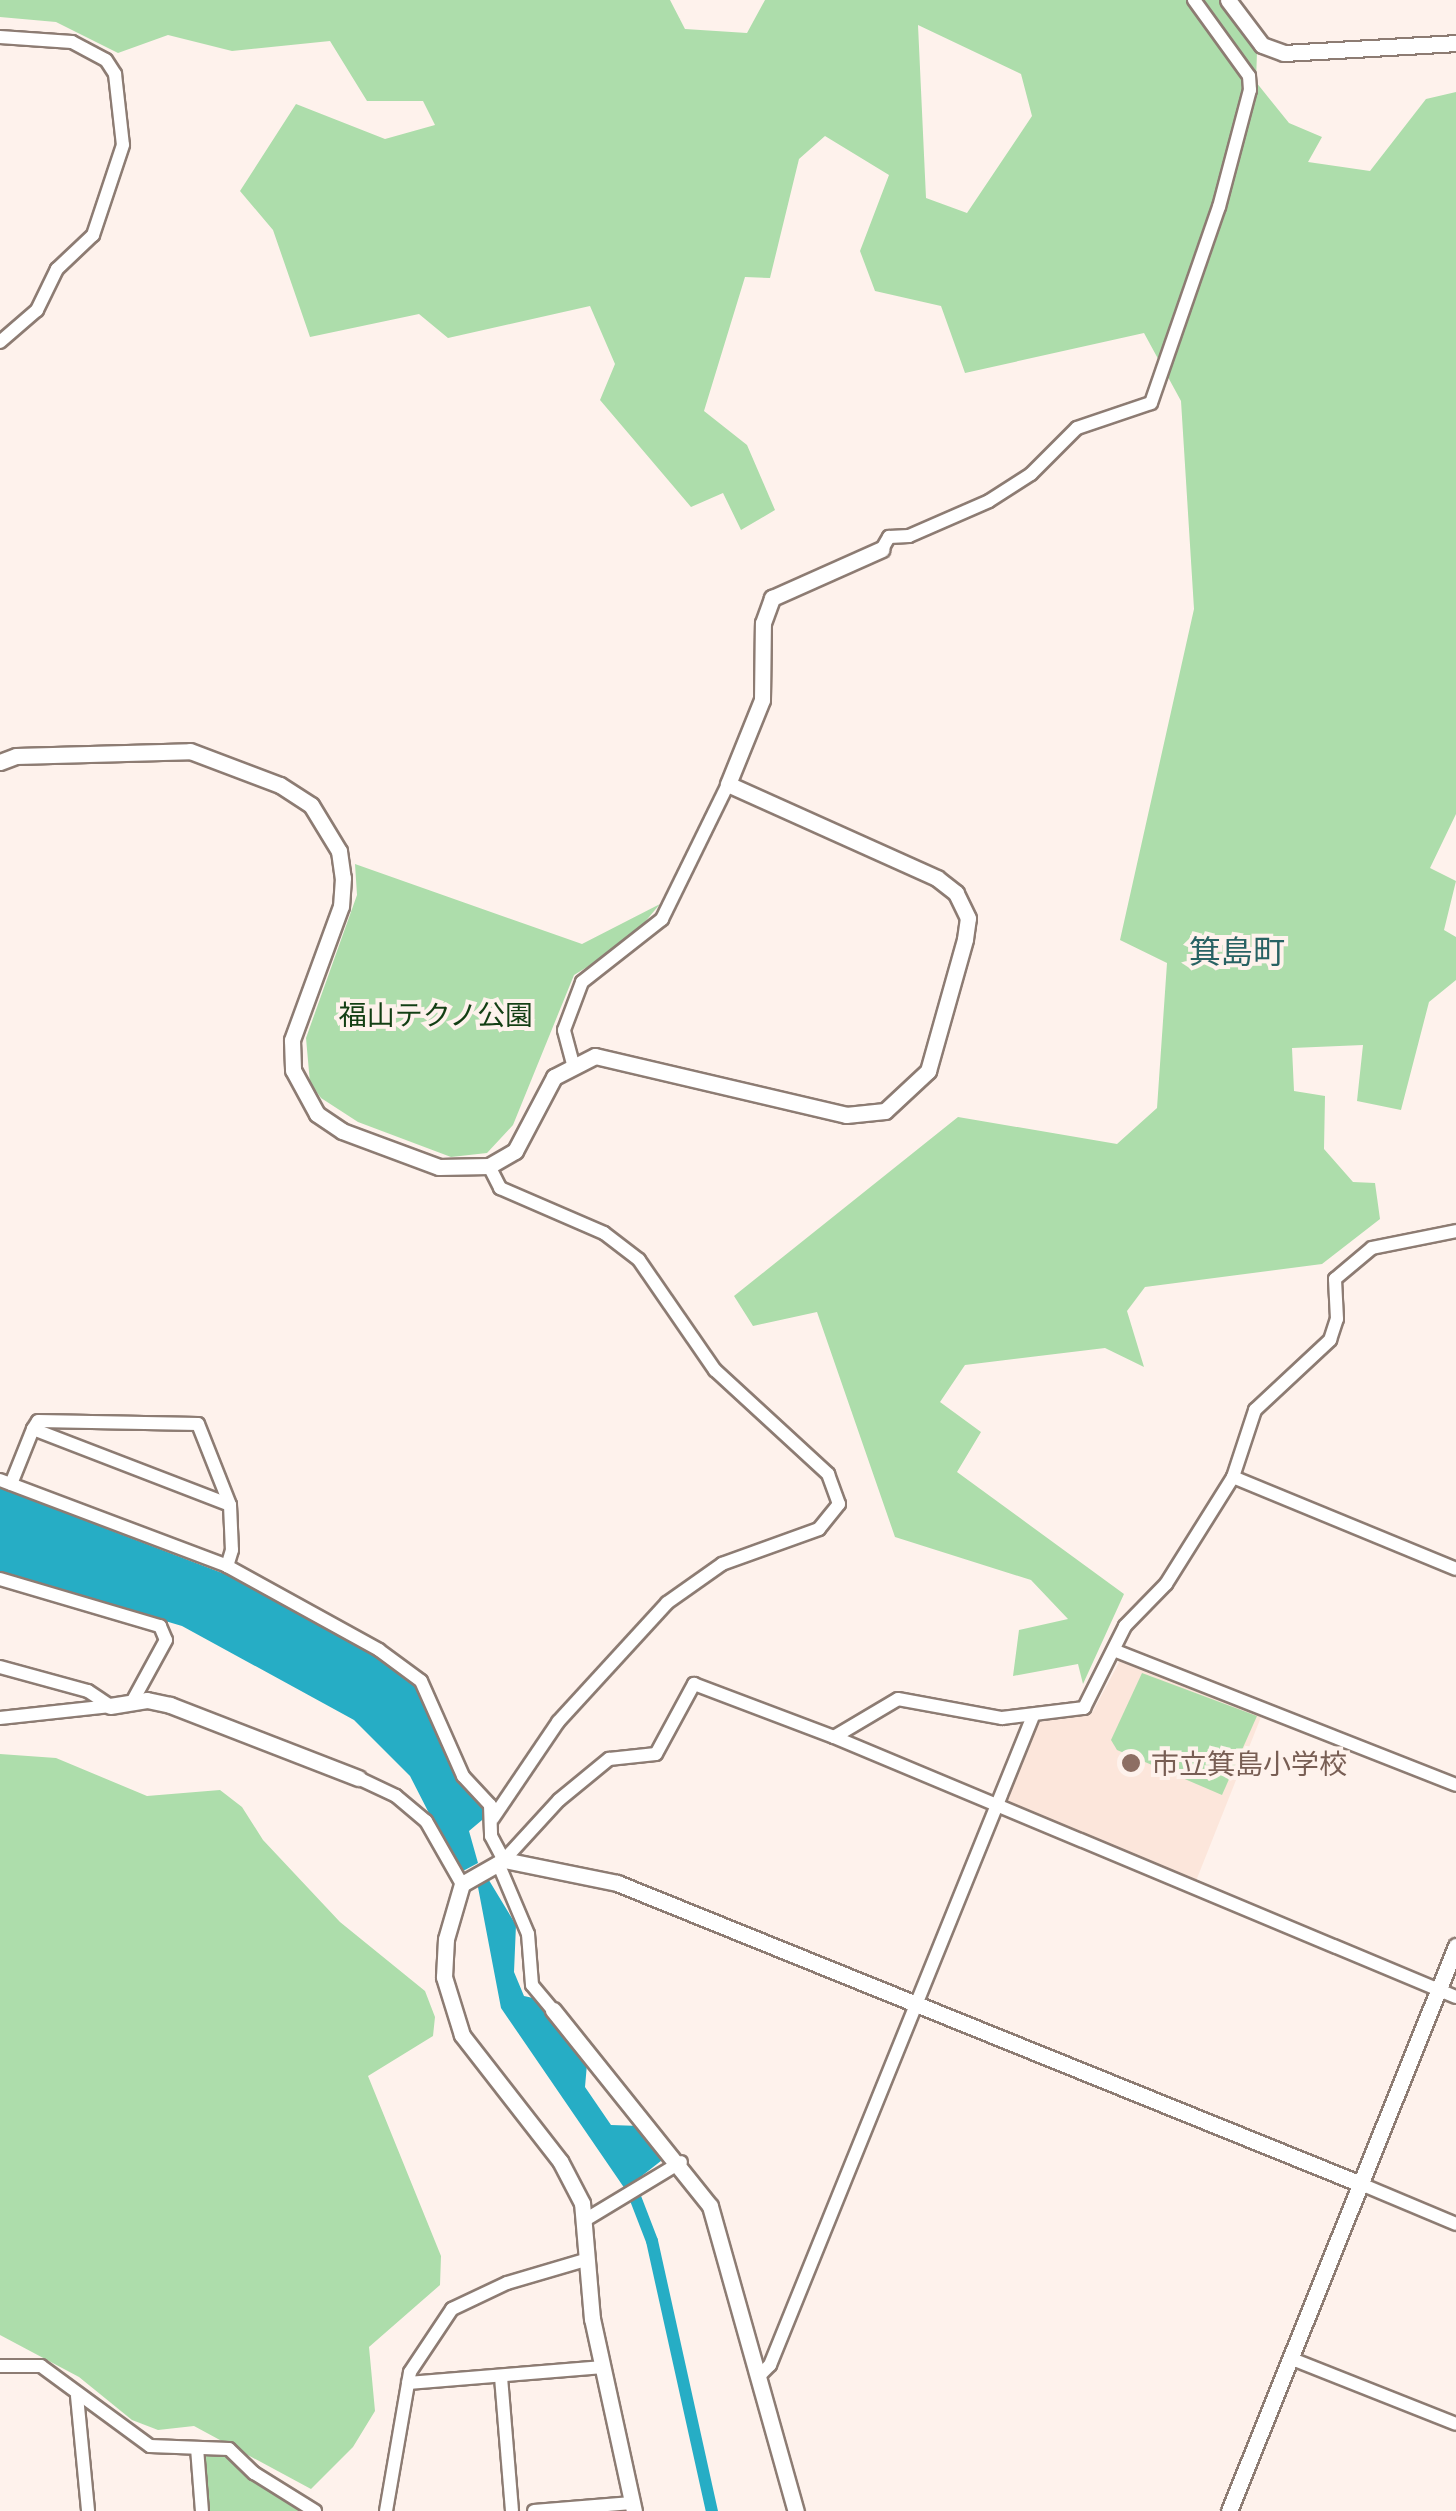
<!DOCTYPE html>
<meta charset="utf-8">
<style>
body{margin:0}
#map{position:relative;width:1456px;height:2511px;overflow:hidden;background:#fef2ec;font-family:"Open Sans","Noto Sans JP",sans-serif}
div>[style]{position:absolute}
.built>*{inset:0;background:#fce6db}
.green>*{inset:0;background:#adddab}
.water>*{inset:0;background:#26adc5}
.canal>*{height:12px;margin:-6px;padding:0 6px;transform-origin:6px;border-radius:6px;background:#26adc5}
.roads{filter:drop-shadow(2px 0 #8d7c73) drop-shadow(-2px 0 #8d7c73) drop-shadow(0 2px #8d7c73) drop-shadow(0 -2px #8d7c73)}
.minor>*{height:12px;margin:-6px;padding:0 6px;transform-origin:6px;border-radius:6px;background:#fff}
.tertiary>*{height:15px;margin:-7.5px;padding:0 7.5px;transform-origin:7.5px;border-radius:7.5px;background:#fff}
.dots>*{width:28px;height:28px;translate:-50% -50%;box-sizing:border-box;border:5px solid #fef2ec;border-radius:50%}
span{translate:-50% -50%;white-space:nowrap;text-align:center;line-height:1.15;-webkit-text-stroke:8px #fef2ec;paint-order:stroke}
.park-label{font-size:28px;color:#133f14}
.education-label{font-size:28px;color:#785e54}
.left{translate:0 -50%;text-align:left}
.quarter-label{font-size:32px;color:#286263}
</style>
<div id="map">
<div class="built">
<div style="clip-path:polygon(1122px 1657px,1158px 1677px,1174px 1675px,1263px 1712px,1194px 1886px,1002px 1803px,1034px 1723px,1092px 1713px)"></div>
</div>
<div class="green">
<div style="clip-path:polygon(evenodd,0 0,670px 0,685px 29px,747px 33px,765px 0,1221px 0,1257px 52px,1256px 82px,1289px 123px,1322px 137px,1308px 162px,1370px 171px,1426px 99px,1456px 92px,1456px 814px,1430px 868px,1456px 881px,1444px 930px,1456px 937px,1456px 980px,1429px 1002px,1401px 1110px,1357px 1101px,1363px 1045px,1292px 1048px,1294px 1091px,1325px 1096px,1324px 1149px,1353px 1182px,1375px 1183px,1380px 1219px,1322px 1264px,1145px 1287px,1127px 1311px,1144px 1367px,1105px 1348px,965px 1365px,940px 1402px,981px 1432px,957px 1472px,1124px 1594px,1083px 1684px,1078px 1664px,1013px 1676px,1019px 1630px,1068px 1619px,1031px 1580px,895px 1537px,817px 1312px,753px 1326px,734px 1296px,958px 1117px,1117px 1144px,1157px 1108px,1167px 963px,1120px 940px,1194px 609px,1181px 401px,1144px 333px,965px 373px,941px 306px,875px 291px,860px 251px,889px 175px,825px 136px,799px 159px,770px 278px,745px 277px,704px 411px,747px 445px,775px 510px,741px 530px,723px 493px,691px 507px,600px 400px,615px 364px,590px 306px,448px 338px,419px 314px,310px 337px,273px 230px,240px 191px,296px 104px,385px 139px,435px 125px,423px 101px,367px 101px,330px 41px,232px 51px,168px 35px,118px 53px,56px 22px,0 17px,0 0,918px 25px,1021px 74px,1032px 116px,967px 213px,926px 198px,918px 25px)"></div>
<div style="clip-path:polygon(355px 864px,582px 944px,660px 904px,628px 942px,574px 975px,513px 1125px,487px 1153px,451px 1157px,358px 1122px,321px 1098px,310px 1083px,306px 1038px,357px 895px)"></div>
<div style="clip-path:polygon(1142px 1673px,1257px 1716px,1222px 1795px,1117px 1750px,1111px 1740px)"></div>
<div style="clip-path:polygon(0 1754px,56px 1758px,147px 1796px,220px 1790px,242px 1807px,263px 1840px,340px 1922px,425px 1991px,435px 2017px,433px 2036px,368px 2076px,441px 2256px,440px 2285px,369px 2347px,375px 2411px,353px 2447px,311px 2489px,194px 2426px,158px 2430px,132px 2420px,79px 2377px,0 2335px)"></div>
<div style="clip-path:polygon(225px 2454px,252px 2480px,304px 2511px,209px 2511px,204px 2455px)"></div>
</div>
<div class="water">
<div style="clip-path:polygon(0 1488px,230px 1576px,339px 1631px,424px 1688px,462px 1783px,486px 1806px,488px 1815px,469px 1831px,478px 1863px,463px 1871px,456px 1866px,410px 1776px,354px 1720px,182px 1626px,0 1572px)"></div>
<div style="clip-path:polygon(487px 1877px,516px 1925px,514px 1972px,524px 1996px,533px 1998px,587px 2064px,585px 2087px,611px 2125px,640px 2126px,666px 2157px,625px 2189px,501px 2008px,477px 1882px)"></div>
</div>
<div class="canal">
<div style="left:630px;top:2184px;width:61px;rotate:68.9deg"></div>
<div style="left:652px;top:2241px;width:277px;rotate:77.5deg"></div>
</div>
<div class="roads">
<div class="minor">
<div style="left:0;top:37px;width:72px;rotate:4deg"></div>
<div style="left:72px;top:42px;width:38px;rotate:28deg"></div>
<div style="left:106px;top:60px;width:17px;rotate:57deg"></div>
<div style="left:115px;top:74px;width:71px;rotate:83.6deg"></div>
<div style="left:123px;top:145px;width:95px;rotate:108.4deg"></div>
<div style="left:93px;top:235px;width:50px;rotate:136.6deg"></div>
<div style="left:57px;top:269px;width:46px;rotate:116deg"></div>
<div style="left:37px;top:310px;width:49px;rotate:139.1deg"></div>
<div style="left:882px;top:549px;width:14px;rotate:-60deg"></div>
<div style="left:889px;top:537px;width:20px;rotate:-3deg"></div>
<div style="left:909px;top:536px;width:87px;rotate:-23.6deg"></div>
<div style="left:989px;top:501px;width:50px;rotate:-32.7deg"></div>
<div style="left:1031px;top:474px;width:65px;rotate:-45deg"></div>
<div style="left:1077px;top:428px;width:78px;rotate:-18.7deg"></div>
<div style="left:1151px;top:403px;width:207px;rotate:-70.9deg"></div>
<div style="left:1219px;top:207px;width:121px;rotate:-75.2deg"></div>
<div style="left:1250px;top:90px;width:14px;rotate:-94deg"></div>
<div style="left:1249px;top:76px;width:94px;rotate:-125.9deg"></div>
<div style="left:573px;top:1064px;width:35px;rotate:-105deg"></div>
<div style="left:564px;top:1030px;width:51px;rotate:-69.4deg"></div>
<div style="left:582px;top:982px;width:102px;rotate:-38.2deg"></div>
<div style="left:662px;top:919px;width:150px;rotate:-63.9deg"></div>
<div style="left:489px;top:1166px;width:25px;rotate:63deg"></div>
<div style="left:500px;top:1188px;width:113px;rotate:23.4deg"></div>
<div style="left:604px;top:1233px;width:44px;rotate:37.6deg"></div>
<div style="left:639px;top:1260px;width:134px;rotate:55.4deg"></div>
<div style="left:715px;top:1370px;width:154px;rotate:42.6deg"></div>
<div style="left:828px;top:1474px;width:32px;rotate:70deg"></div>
<div style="left:839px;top:1504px;width:32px;rotate:129deg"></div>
<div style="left:819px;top:1529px;width:103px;rotate:160.2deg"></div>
<div style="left:722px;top:1564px;width:67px;rotate:144.7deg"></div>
<div style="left:667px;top:1603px;width:161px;rotate:132.5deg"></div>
<div style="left:558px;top:1722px;width:116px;rotate:124.1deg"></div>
<div style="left:33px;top:1429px;width:9px;rotate:-58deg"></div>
<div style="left:38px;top:1421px;width:160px;rotate:1.1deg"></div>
<div style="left:198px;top:1424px;width:87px;rotate:68.4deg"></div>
<div style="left:1233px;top:1477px;width:241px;rotate:22.4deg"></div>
<div style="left:0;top:1480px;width:243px;rotate:20.7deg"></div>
<div style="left:227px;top:1566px;width:174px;rotate:28.9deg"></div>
<div style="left:379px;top:1650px;width:52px;rotate:36.4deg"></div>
<div style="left:421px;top:1681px;width:104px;rotate:66.1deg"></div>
<div style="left:463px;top:1776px;width:40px;rotate:47deg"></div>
<div style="left:490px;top:1805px;width:31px;rotate:88deg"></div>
<div style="left:491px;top:1836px;width:27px;rotate:62deg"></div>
<div style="left:504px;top:1860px;width:81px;rotate:-47.5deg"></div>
<div style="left:559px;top:1800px;width:65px;rotate:-39.4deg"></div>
<div style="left:609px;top:1759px;width:47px;rotate:-6.1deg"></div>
<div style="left:656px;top:1754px;width:80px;rotate:-61.5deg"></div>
<div style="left:694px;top:1684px;width:150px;rotate:20.7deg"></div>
<div style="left:834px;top:1737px;width:74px;rotate:-30.7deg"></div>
<div style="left:898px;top:1699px;width:106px;rotate:10.4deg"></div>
<div style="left:1002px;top:1718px;width:83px;rotate:-7deg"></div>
<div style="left:1084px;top:1708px;width:92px;rotate:-63.4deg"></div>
<div style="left:1125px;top:1626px;width:59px;rotate:-45.7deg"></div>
<div style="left:1166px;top:1584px;width:126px;rotate:-57.9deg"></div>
<div style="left:1233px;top:1477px;width:71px;rotate:-71.8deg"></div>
<div style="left:1255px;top:1410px;width:103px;rotate:-43deg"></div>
<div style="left:1330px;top:1340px;width:22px;rotate:-72deg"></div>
<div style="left:1337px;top:1319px;width:40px;rotate:-92.9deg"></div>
<div style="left:1335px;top:1279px;width:48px;rotate:-40deg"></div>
<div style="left:1372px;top:1248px;width:86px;rotate:-11.4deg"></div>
<div style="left:11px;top:1484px;width:59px;rotate:-68.2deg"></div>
<div style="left:33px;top:1429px;width:211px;rotate:21.1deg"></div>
<div style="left:230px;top:1505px;width:45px;rotate:87.5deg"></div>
<div style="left:232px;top:1550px;width:17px;rotate:107deg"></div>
<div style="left:0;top:1579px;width:167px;rotate:16.4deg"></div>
<div style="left:160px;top:1626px;width:15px;rotate:67deg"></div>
<div style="left:166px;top:1640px;width:71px;rotate:118.7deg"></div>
<div style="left:1116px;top:1651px;width:365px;rotate:21.5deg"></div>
<div style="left:0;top:1667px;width:91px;rotate:15.3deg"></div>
<div style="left:88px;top:1691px;width:27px;rotate:34deg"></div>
<div style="left:0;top:1718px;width:111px;rotate:-6.2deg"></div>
<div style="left:834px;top:1737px;width:674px;rotate:22.69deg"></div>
<div style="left:358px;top:1778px;width:42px;rotate:25.3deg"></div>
<div style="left:396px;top:1796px;width:39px;rotate:40deg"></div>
<div style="left:426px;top:1821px;width:73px;rotate:60.3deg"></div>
<div style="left:498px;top:1863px;width:77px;rotate:67.1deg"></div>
<div style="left:528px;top:1934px;width:51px;rotate:85.5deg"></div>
<div style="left:532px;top:1985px;width:33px;rotate:50deg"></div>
<div style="left:1361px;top:2184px;width:103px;rotate:22.8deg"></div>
<div style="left:585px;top:2220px;width:112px;rotate:-31.1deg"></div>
<div style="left:1292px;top:2359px;width:176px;rotate:21.6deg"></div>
<div style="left:0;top:2366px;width:41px"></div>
<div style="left:41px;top:2366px;width:135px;rotate:36.3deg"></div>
<div style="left:150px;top:2446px;width:79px;rotate:2.2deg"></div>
<div style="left:229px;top:2449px;width:35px;rotate:44deg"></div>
<div style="left:254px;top:2473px;width:72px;rotate:31.9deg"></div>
<div style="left:761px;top:2374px;width:13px;rotate:-45deg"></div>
<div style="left:770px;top:2365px;width:700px;rotate:-67.94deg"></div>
<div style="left:501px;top:2377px;width:134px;rotate:85.3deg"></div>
<div style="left:408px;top:2383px;width:196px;rotate:-4.7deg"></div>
<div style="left:77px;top:2396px;width:116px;rotate:84.5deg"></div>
<div style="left:197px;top:2448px;width:63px;rotate:85.5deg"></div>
<div style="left:386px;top:2511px;width:141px;rotate:-80.2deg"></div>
<div style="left:410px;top:2372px;width:76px;rotate:-56.3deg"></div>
<div style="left:452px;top:2309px;width:61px;rotate:-25.3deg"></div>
<div style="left:507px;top:2283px;width:81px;rotate:-16.4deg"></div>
<div style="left:534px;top:2511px;width:98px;rotate:-4.7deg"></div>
</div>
<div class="tertiary">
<div style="left:1228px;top:0;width:56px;rotate:52.9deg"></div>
<div style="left:1262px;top:45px;width:23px;rotate:20deg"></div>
<div style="left:1284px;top:53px;width:172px;rotate:-3.3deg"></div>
<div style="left:0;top:762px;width:17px;rotate:-21deg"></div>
<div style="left:16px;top:756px;width:174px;rotate:-1.6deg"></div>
<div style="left:190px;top:751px;width:96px;rotate:20.7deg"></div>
<div style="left:280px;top:785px;width:37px;rotate:33deg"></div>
<div style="left:311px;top:805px;width:54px;rotate:58.7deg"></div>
<div style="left:339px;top:851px;width:27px;rotate:82deg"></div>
<div style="left:343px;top:878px;width:28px;rotate:94deg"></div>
<div style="left:341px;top:906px;width:143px;rotate:110.1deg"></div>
<div style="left:292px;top:1040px;width:30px;rotate:88deg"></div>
<div style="left:293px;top:1070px;width:50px;rotate:61.4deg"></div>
<div style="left:317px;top:1114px;width:30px;rotate:34deg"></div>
<div style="left:342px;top:1131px;width:103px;rotate:20.4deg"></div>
<div style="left:439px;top:1167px;width:50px;rotate:-1.1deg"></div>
<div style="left:489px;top:1166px;width:30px;rotate:-30deg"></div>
<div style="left:515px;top:1151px;width:84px;rotate:-62.2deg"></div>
<div style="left:554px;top:1077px;width:46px;rotate:-27.1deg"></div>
<div style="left:595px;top:1056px;width:258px;rotate:13.2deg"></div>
<div style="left:846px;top:1115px;width:39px;rotate:-6deg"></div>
<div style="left:885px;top:1111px;width:59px;rotate:-42.9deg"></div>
<div style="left:928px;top:1071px;width:137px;rotate:-74.3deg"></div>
<div style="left:965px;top:939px;width:21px;rotate:-82deg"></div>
<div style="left:968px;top:918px;width:28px;rotate:-116deg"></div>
<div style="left:956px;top:893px;width:24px;rotate:-142deg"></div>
<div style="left:937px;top:878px;width:229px;rotate:-155.8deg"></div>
<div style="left:728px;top:784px;width:91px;rotate:-68deg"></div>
<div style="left:762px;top:700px;width:77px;rotate:-89.3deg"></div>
<div style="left:763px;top:623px;width:27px;rotate:-70deg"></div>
<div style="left:772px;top:598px;width:120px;rotate:-24deg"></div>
<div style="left:110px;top:1706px;width:37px;rotate:-9deg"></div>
<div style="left:147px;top:1700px;width:24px;rotate:12deg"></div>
<div style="left:170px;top:1705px;width:202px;rotate:21.2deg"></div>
<div style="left:553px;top:2010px;width:251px;rotate:51.3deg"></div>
<div style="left:710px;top:2206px;width:317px;rotate:74.3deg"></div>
<div style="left:634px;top:2511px;width:197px;rotate:-102.3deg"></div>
<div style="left:592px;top:2319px;width:116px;rotate:-94.9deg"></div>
<div style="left:582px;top:2203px;width:47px;rotate:-117.6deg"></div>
<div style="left:560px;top:2161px;width:160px;rotate:-127.9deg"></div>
<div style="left:462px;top:2035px;width:61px;rotate:-107.2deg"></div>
<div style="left:444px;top:1977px;width:38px;rotate:-87deg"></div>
<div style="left:446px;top:1939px;width:57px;rotate:-73.8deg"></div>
<div style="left:462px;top:1884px;width:48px;rotate:-29.7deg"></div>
<div style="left:504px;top:1860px;width:115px;rotate:11.5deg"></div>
<div style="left:617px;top:1883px;width:803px;rotate:22.03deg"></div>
<div style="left:1229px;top:2511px;width:609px;rotate:-68.11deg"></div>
</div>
</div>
<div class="dots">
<div style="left:1131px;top:1763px;background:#8d6e63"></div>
</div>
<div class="park-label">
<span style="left:436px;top:1014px">福山テクノ公園</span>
</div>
<div class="education-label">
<span class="left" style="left:1151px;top:1763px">市立箕島小学校</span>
</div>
<div class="quarter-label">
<span style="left:1237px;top:951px">箕島町</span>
</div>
</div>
